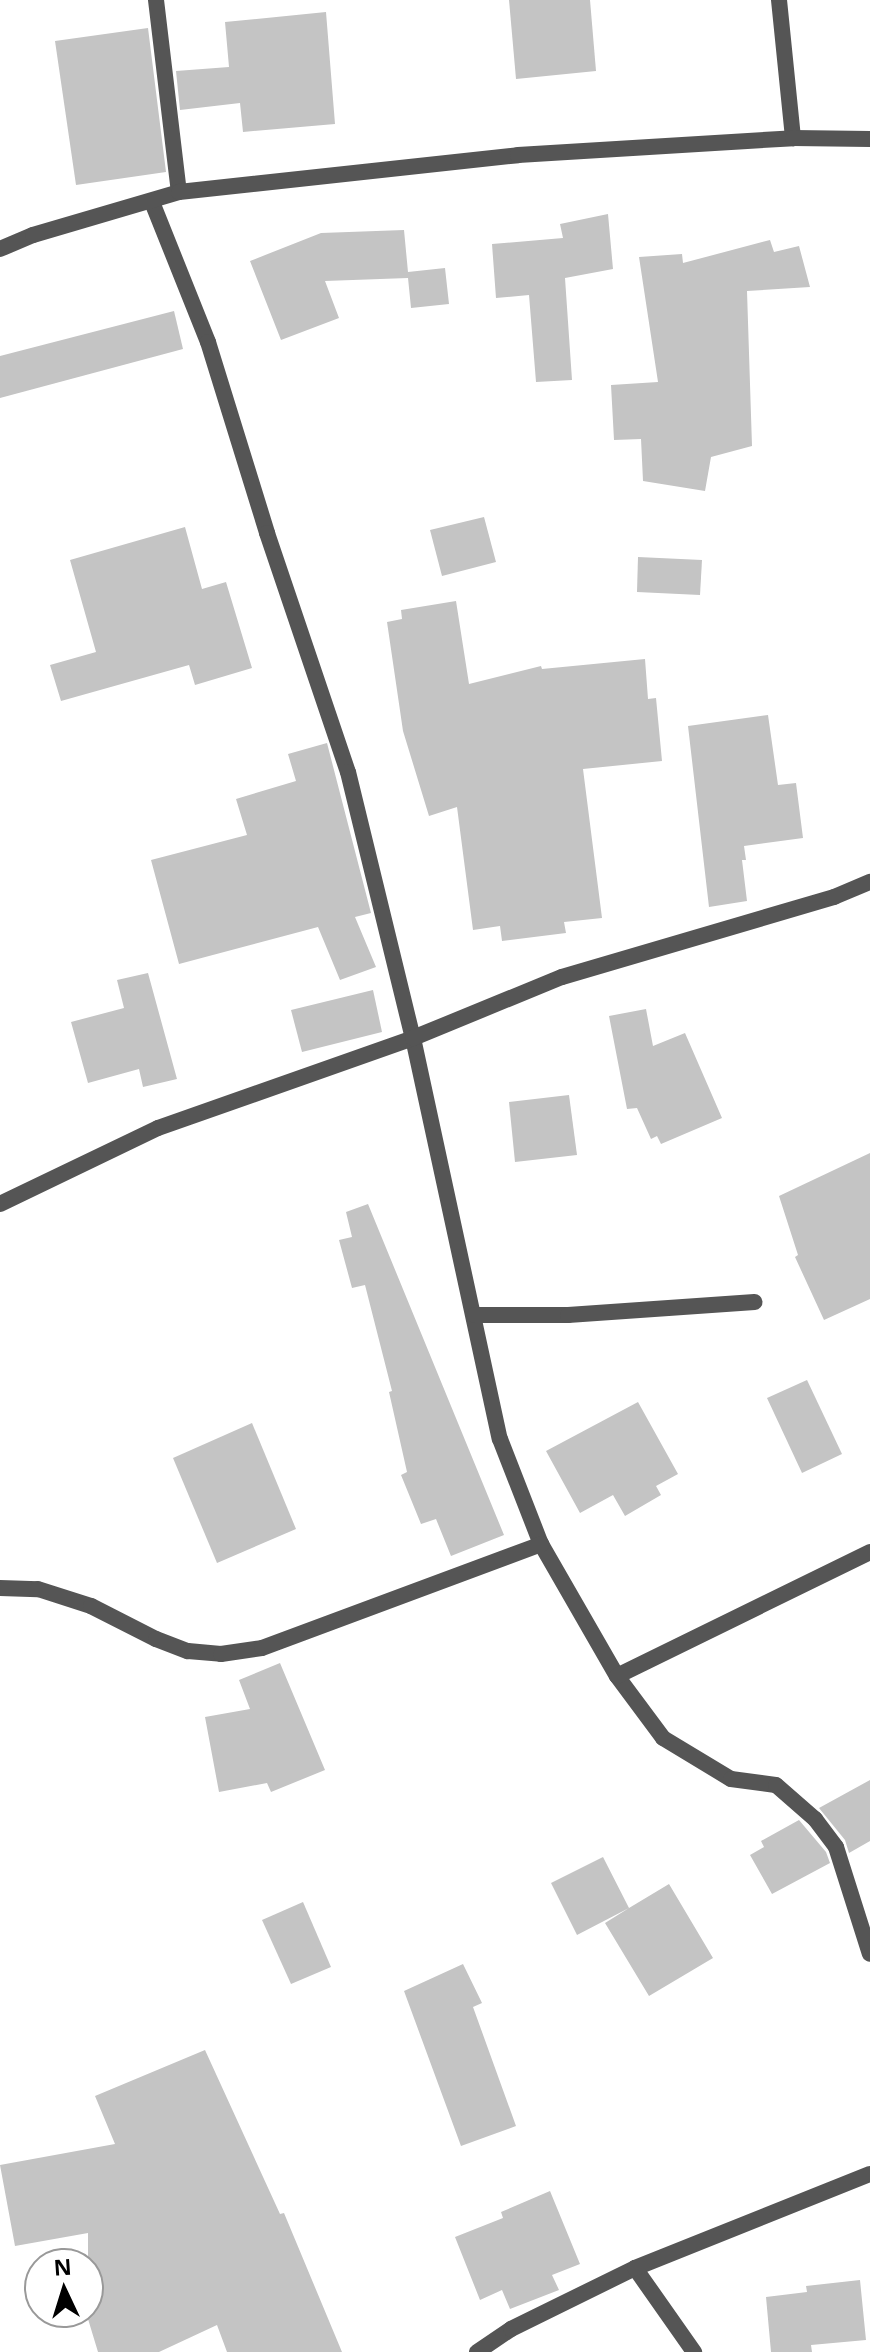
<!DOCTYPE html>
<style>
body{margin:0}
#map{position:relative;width:870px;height:2352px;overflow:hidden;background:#fff;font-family:"Noto Sans",sans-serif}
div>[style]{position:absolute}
.building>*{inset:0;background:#c4c4c4}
.minor>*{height:16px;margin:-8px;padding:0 8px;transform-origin:8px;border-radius:8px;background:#555}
.tertiary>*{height:16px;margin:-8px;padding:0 8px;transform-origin:8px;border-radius:8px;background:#555}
span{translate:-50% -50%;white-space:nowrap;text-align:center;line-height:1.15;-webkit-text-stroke:7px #fff;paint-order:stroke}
.north{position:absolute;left:24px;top:2248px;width:80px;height:80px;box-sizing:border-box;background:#fff;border:2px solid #999;border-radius:50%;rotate:356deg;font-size:22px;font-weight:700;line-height:32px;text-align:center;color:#000}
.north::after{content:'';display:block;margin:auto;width:28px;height:36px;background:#000;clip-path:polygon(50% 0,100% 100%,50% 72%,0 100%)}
</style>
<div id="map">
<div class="building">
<div style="clip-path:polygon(509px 0,590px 0,596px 71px,516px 79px)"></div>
<div style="clip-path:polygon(326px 12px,335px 124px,243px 132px,240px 103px,180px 110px,176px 71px,229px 67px,225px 22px)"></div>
<div style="clip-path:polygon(148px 28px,166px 172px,76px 185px,55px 41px)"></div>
<div style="clip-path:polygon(608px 214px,613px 269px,565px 278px,572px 380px,536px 382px,529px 295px,496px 298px,492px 244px,563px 238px,560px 224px)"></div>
<div style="clip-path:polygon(404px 230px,408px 272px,445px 268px,449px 304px,411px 308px,408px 278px,325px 281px,339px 318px,281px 340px,250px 261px,321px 233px)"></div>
<div style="clip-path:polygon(770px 240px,774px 252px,799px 246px,810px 287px,747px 291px,752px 446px,711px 457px,705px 491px,643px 481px,641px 439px,614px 440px,611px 385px,658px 382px,639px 257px,682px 254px,683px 263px)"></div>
<div style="clip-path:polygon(174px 311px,183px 349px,0 398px,0 356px)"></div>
<div style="clip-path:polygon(484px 517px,496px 562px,442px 576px,430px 530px)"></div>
<div style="clip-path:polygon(185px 527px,202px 589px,226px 582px,252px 668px,195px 685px,189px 665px,61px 701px,50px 665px,96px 652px,70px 560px)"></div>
<div style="clip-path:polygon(638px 557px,702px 560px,700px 595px,637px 592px)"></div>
<div style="clip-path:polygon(456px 601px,469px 684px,541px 666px,542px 669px,645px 659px,648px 699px,656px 698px,662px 761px,583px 769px,602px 918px,564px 922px,566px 933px,502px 941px,500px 926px,473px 930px,457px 807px,429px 816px,403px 731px,387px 622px,402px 619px,401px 610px)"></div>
<div style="clip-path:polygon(768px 715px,778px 785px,796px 783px,803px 838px,744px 846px,746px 860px,742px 860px,747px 901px,709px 907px,688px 726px)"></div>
<div style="clip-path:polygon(327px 743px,371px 913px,355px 917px,376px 967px,340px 980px,318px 927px,179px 964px,151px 860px,247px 835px,236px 799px,296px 781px,288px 754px)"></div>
<div style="clip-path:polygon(148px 973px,177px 1079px,143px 1087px,139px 1069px,88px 1083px,71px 1022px,124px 1008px,117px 980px)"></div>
<div style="clip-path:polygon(373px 990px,382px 1032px,302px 1052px,291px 1010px)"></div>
<div style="clip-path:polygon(646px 1009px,653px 1046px,685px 1033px,722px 1118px,661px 1144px,657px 1136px,651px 1139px,637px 1108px,627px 1109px,609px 1016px)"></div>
<div style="clip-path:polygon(569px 1095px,577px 1155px,515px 1162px,509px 1102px)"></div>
<div style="clip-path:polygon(870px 1153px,870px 1299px,824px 1320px,795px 1257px,798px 1255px,779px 1196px)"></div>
<div style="clip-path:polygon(368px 1204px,504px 1535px,451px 1556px,436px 1519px,421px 1524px,401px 1475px,407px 1472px,389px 1392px,392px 1391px,365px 1285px,352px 1288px,339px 1240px,352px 1237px,346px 1212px)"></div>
<div style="clip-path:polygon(807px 1380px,842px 1454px,802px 1473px,767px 1398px)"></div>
<div style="clip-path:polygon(638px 1402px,678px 1474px,656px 1486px,661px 1495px,625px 1516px,613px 1495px,580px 1513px,546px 1451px)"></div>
<div style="clip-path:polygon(252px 1423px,296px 1529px,217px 1563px,173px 1458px)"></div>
<div style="clip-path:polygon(280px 1663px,325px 1770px,271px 1792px,267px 1783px,219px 1792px,205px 1717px,250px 1709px,239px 1680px)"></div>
<div style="clip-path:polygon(870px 1780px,870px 1841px,849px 1853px,845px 1840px,819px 1808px)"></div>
<div style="clip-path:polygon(799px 1820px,826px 1852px,830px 1863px,772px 1894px,750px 1855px,764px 1847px,761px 1841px)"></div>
<div style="clip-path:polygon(603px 1857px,629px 1908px,669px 1884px,713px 1958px,649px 1996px,605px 1923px,629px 1908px,577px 1935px,551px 1883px)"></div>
<div style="clip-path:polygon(303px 1902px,331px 1967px,291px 1984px,262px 1920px)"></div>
<div style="clip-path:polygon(463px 1964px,482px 2003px,473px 2007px,516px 2126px,461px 2146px,404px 1991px)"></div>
<div style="clip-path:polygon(205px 2050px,280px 2214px,284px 2213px,342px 2352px,227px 2352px,217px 2325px,159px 2352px,98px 2352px,88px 2319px,88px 2233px,15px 2246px,0 2165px,115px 2144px,95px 2096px)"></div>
<div style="clip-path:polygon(550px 2191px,580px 2264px,552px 2275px,559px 2290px,510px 2309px,502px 2290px,480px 2300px,455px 2237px,503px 2218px,501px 2212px)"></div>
<div style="clip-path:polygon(860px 2280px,866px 2340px,811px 2345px,812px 2352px,771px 2352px,766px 2297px,807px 2292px,806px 2286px)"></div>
</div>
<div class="minor">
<div style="left:156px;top:0;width:193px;rotate:83.2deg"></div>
<div style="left:779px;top:0;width:139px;rotate:84.2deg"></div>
<div style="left:152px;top:202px;width:151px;rotate:68.2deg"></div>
<div style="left:208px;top:342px;width:200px;rotate:72.8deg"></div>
<div style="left:267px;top:533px;width:252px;rotate:71.3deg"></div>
<div style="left:348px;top:772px;width:274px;rotate:76.3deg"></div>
<div style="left:413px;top:1038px;width:410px;rotate:77.8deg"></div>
<div style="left:500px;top:1439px;width:113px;rotate:68.7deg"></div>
<div style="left:541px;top:1544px;width:152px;rotate:60.1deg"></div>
<div style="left:617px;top:1676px;width:77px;rotate:53.4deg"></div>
<div style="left:663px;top:1738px;width:79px;rotate:31.1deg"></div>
<div style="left:731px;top:1779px;width:45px;rotate:7.6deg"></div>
<div style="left:776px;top:1785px;width:52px;rotate:41.1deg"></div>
<div style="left:815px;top:1819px;width:35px;rotate:53deg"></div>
<div style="left:836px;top:1847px;width:112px;rotate:72.4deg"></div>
<div style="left:0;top:1204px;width:175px;rotate:-25.7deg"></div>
<div style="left:158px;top:1128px;width:270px;rotate:-19.4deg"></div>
<div style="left:413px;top:1038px;width:161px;rotate:-22.3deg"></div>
<div style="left:562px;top:977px;width:284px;rotate:-16.4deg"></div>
<div style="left:834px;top:897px;width:39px;rotate:-23deg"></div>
<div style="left:475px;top:1315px;width:93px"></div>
<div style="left:568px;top:1315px;width:187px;rotate:-4deg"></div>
<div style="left:0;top:1588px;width:38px;rotate:2deg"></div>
<div style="left:38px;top:1589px;width:56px;rotate:17.8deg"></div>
<div style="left:91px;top:1606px;width:73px;rotate:26.9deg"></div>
<div style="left:156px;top:1639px;width:34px;rotate:21deg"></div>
<div style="left:188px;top:1651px;width:33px;rotate:5deg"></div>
<div style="left:221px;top:1654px;width:41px;rotate:-8.3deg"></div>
<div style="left:262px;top:1648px;width:298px;rotate:-20.4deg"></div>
<div style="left:617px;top:1676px;width:282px;rotate:-26.1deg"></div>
<div style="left:635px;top:2268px;width:103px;rotate:54.9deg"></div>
<div style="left:477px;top:2352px;width:41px;rotate:-34.1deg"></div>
<div style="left:511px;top:2329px;width:138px;rotate:-26.2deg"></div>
<div style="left:635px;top:2268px;width:253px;rotate:-21.8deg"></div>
</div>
<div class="tertiary">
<div style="left:0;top:249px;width:36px;rotate:-23deg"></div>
<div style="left:33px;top:235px;width:152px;rotate:-16.4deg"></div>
<div style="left:179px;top:192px;width:341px;rotate:-6.2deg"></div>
<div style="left:518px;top:155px;width:276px;rotate:-3.5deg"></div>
<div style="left:793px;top:138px;width:77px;rotate:0.7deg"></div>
</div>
<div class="north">N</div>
</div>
